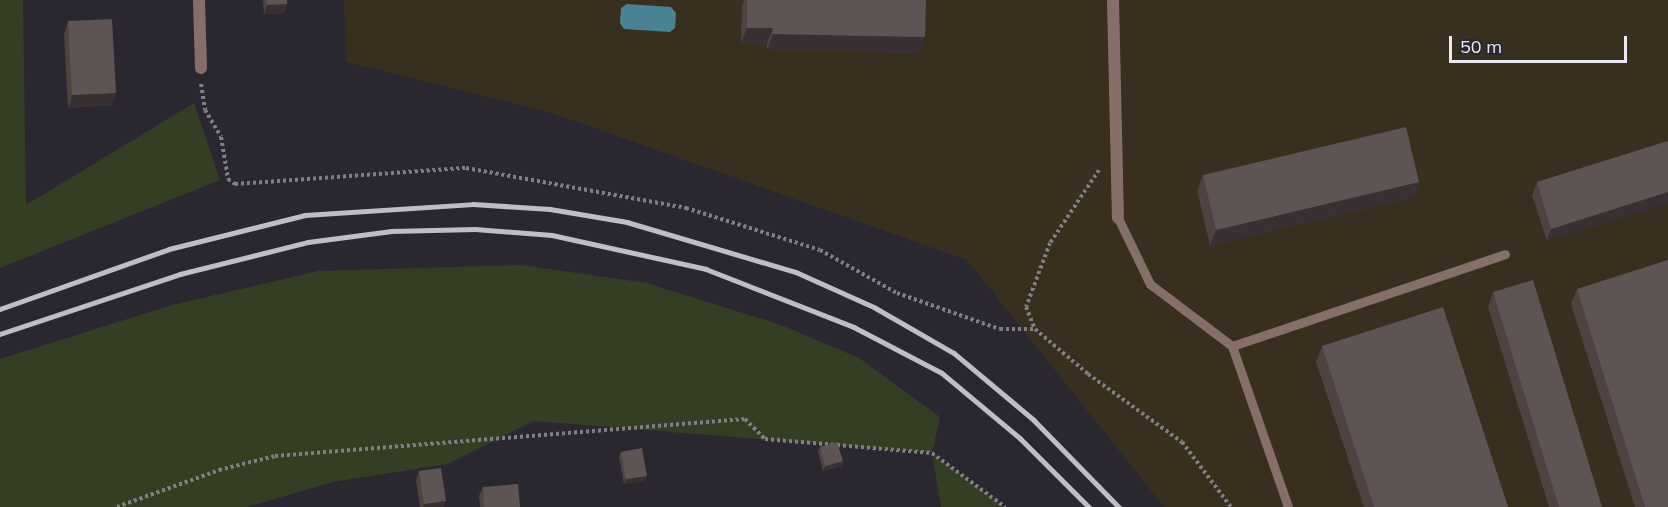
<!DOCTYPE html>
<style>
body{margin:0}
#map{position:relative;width:1668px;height:507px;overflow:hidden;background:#2b2731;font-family:Mulish,sans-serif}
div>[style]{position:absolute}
.industrial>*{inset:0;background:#382f1f}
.green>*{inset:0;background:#333e23}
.water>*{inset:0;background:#498393}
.path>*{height:4px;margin-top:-2px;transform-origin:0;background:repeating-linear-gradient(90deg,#817e87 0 3px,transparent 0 6px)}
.service>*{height:9px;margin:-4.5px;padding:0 4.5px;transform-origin:4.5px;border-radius:4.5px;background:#866f6b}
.minor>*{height:12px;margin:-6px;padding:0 6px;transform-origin:6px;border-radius:6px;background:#866f6b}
.rail>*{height:4.5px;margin:-2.25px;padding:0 2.25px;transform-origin:2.25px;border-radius:2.25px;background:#c0bdc5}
.wall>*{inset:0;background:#4e4341}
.shaded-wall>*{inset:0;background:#393033}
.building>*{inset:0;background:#5f5454}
span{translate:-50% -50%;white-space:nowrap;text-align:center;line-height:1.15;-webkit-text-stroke:6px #2b2731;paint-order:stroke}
.scale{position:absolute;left:1449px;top:36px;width:178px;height:27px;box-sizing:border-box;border:3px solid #ece9f0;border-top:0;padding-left:8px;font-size:18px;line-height:21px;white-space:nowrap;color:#ece9f0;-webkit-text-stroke:4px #2b2731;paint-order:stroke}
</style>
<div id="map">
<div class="industrial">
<div style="clip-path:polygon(344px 0,1668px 0,1668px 507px,1164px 507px,967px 260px,552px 113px,346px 62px)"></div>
</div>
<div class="green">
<div style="clip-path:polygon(0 0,23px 0,26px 205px,194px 103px,220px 180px,0 268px)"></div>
<div style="clip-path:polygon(521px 265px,647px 283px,781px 325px,859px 358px,940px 417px,932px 453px,1005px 507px,941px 507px,932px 453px,534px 421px,448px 464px,333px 482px,247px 507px,0 507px,0 359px,172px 305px,318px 271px)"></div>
</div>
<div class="water">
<div style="clip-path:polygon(627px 4px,671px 7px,676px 13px,675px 28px,670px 32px,624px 29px,620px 23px,621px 8px)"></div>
</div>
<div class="path">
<div style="left:201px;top:84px;width:26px;rotate:81deg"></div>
<div style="left:205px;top:110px;width:31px;rotate:59deg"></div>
<div style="left:221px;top:137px;width:43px;rotate:80.5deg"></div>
<div style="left:228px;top:179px;width:9px;rotate:36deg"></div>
<div style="left:235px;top:184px;width:232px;rotate:-4deg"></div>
<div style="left:466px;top:168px;width:224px;rotate:10.3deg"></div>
<div style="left:686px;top:208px;width:140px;rotate:17.4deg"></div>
<div style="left:820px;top:250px;width:88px;rotate:29.2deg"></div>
<div style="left:897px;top:293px;width:109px;rotate:19.3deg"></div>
<div style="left:1000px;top:329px;width:35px"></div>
<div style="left:1099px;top:170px;width:88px;rotate:123.9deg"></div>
<div style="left:1050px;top:243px;width:68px;rotate:110.6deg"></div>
<div style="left:1026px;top:307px;width:24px;rotate:68deg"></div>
<div style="left:1035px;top:329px;width:70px;rotate:40.3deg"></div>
<div style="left:1088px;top:374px;width:116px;rotate:35.9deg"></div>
<div style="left:1182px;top:442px;width:81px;rotate:53deg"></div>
<div style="left:117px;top:507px;width:109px;rotate:-19.9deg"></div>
<div style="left:219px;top:470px;width:58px;rotate:-14deg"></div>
<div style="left:275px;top:456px;width:471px;rotate:-4.5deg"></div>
<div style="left:745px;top:419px;width:28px;rotate:45deg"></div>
<div style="left:765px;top:439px;width:168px;rotate:4.8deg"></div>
<div style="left:932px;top:453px;width:91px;rotate:36.5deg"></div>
</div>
<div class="service">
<div style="left:1118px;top:218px;width:73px;rotate:64.1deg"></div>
<div style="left:1150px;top:284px;width:103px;rotate:37.1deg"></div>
<div style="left:1232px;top:346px;width:170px;rotate:70.8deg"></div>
<div style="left:1232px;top:346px;width:288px;rotate:-18.6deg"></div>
</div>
<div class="minor">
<div style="left:199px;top:0;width:68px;rotate:88.3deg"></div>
<div style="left:1113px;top:0;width:218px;rotate:88.7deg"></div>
</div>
<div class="rail">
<div style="left:0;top:309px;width:179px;rotate:-19.5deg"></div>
<div style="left:169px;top:249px;width:140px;rotate:-14deg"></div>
<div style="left:305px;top:215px;width:168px;rotate:-3.7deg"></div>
<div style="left:473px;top:204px;width:77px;rotate:3.7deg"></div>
<div style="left:550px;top:209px;width:78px;rotate:9.6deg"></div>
<div style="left:627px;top:222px;width:176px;rotate:16.5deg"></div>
<div style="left:796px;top:272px;width:85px;rotate:24.2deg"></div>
<div style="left:874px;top:307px;width:92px;rotate:29.9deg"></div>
<div style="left:954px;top:353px;width:104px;rotate:39.9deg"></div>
<div style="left:1034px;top:420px;width:122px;rotate:45.7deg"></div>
<div style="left:0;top:334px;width:190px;rotate:-18.4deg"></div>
<div style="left:180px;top:274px;width:132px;rotate:-14deg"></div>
<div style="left:308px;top:242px;width:84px;rotate:-7.5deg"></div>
<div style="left:391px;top:231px;width:84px;rotate:-1.4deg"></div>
<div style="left:475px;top:229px;width:77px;rotate:4.5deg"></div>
<div style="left:552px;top:235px;width:158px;rotate:12.4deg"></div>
<div style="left:706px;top:269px;width:159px;rotate:21.4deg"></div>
<div style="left:854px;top:327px;width:99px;rotate:27.6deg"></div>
<div style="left:942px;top:373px;width:102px;rotate:39.8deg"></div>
<div style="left:1020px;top:438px;width:98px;rotate:45deg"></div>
</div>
<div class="wall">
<div style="clip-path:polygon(263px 0,287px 0,287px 4px,284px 13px,264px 14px)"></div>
<div style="clip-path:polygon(744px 0,926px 0,919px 53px,767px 50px,767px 44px,741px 43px,742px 6px)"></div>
<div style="clip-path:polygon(68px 21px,112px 105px,68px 108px,64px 34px)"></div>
<div style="clip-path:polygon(1668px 141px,1547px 241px,1532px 195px,1537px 182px)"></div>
<div style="clip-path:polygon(1203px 175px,1419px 182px,1414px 197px,1210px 245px,1197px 191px)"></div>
<div style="clip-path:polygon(1577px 289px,1668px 507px,1635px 507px,1571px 304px)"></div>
<div style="clip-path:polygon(1493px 292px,1602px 507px,1549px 507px,1488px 307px)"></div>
<div style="clip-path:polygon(1322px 346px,1508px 507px,1364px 507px,1316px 362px)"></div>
<div style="clip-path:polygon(820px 447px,843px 461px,841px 466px,823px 471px,818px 451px)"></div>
<div style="clip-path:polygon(621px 452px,645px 480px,624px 484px,619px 457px)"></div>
<div style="clip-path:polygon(419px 471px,444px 507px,420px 507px,416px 480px)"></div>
<div style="clip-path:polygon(483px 487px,520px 507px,480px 507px,479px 496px)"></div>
</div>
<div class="shaded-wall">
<div style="clip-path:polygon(287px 4px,284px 13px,264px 14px,267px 5px)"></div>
<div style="clip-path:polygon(747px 28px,773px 28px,767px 44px,741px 43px)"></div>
<div style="clip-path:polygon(773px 34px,925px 37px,919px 53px,767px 50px)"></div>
<div style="clip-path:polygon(116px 93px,112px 105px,68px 108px,72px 95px)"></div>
<div style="clip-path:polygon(1419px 182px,1414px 197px,1210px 245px,1216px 230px)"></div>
<div style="clip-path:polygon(1668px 192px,1668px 204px,1547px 241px,1551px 229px)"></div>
<div style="clip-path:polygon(843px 461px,841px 466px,823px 471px,825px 466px)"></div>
<div style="clip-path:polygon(647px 476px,645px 480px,624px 484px,626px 479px)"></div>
<div style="clip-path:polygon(446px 501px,444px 507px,423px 507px,424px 504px)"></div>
</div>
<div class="building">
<div style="clip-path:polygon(267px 0,287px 0,287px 4px,267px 5px)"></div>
<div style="clip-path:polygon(747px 0,926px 0,925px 37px,773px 34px,773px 28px,747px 28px)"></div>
<div style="clip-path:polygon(112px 19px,116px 93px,72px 95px,68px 21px)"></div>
<div style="clip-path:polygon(1406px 127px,1419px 182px,1216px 230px,1203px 175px)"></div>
<div style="clip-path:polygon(1668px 141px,1668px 192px,1551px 229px,1537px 182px)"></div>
<div style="clip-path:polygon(1668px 260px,1668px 507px,1645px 507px,1577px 289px)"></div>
<div style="clip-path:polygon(1533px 280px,1602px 507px,1559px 507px,1493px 292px)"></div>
<div style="clip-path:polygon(1443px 307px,1508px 507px,1374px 507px,1322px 346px)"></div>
<div style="clip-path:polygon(837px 442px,843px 461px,825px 466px,820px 447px)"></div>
<div style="clip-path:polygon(642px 448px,647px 476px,626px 479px,621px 452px)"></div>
<div style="clip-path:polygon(441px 468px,446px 501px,424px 504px,419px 471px)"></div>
<div style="clip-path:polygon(518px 484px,520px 507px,484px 507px,483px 487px)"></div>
</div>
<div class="scale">50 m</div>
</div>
